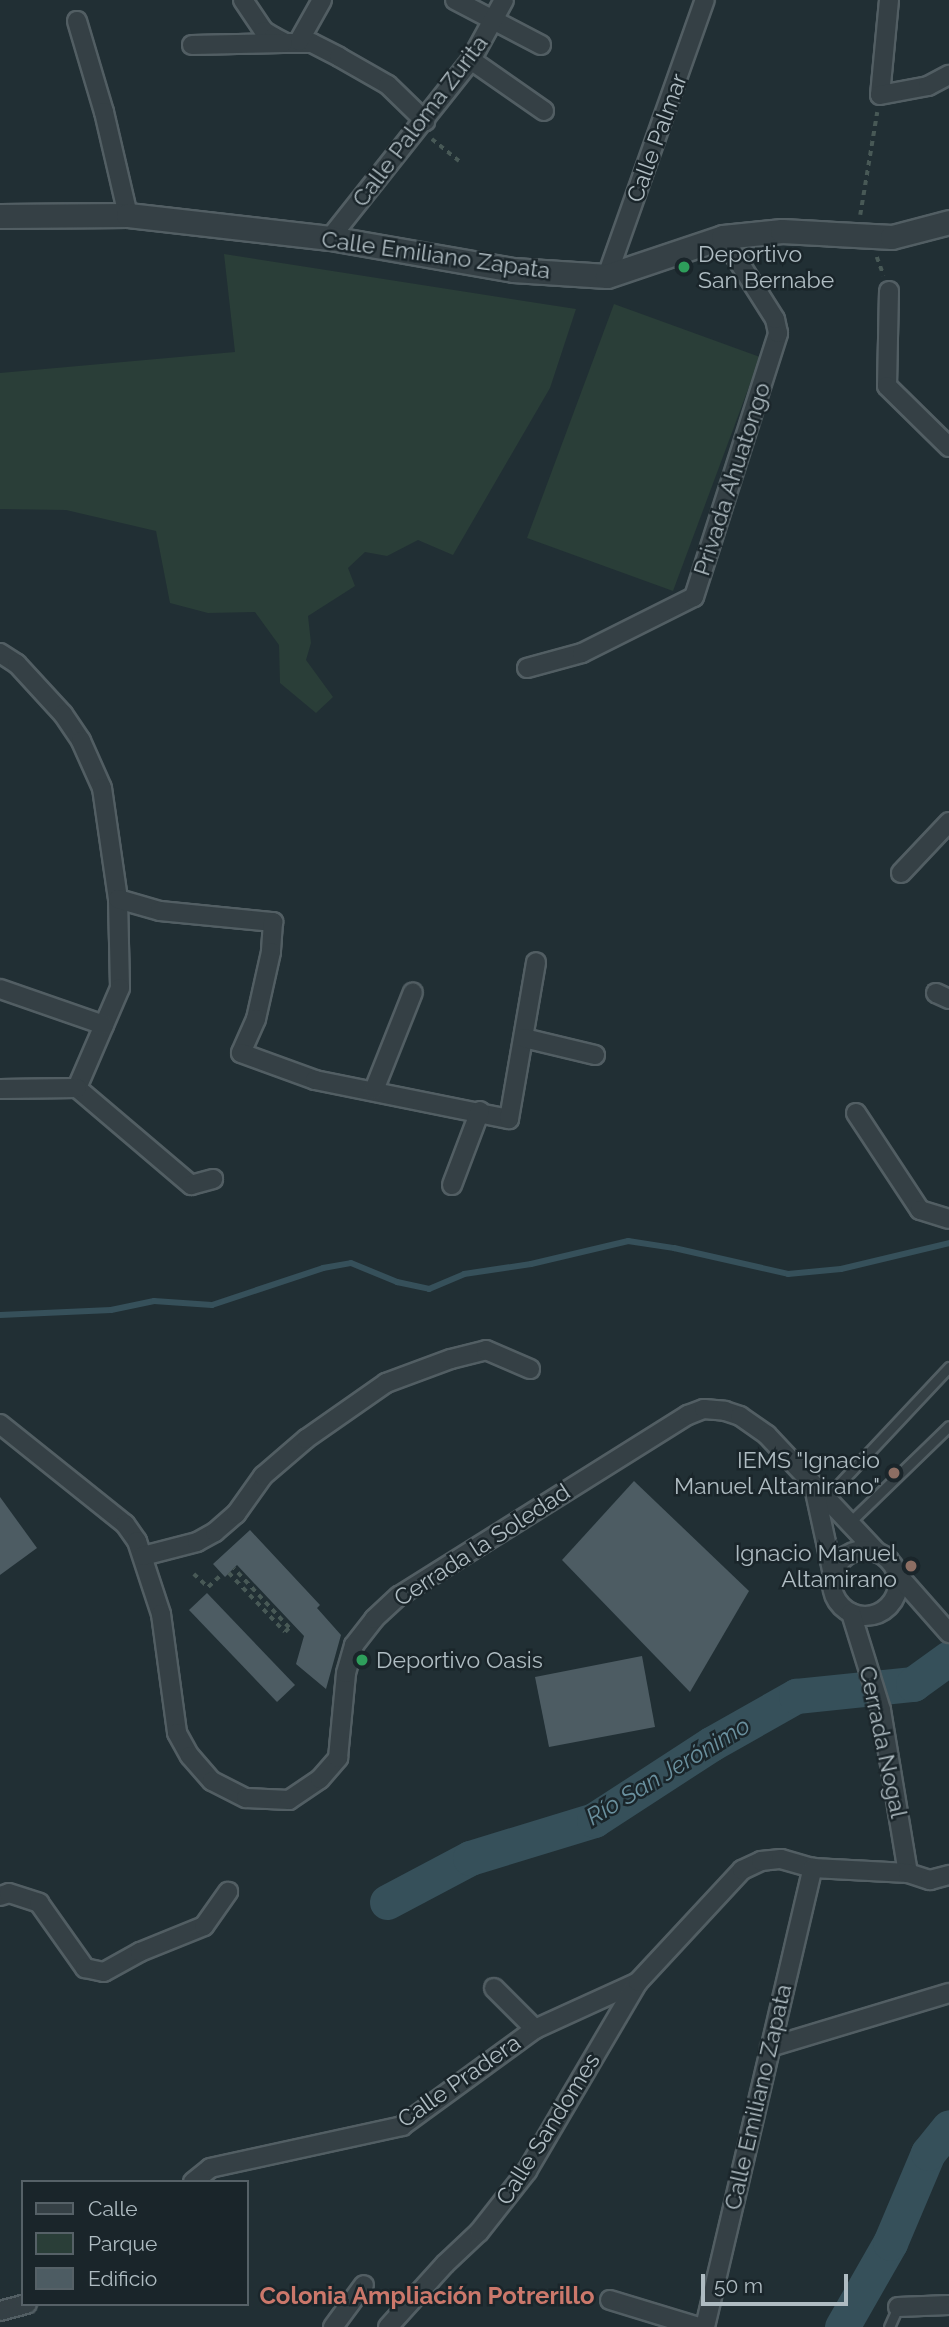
<!DOCTYPE html>
<meta charset="utf-8">
<style>
body{margin:0}
#map{position:relative;width:949px;height:2327px;overflow:hidden;background:#212f34;font-family:Raleway,sans-serif}
div>[style]{position:absolute}
.green>*{inset:0;background:#2a3e38}
.stream>*{height:6px;margin:-3px;padding:0 3px;transform-origin:3px;border-radius:3px;background:#36505a}
.river>*{height:35px;margin:-17.5px;padding:0 17.5px;transform-origin:17.5px;border-radius:17.5px;background:#36505a}
.building>*{inset:0;background:#4d5c63}
.path>*{height:3.5px;margin-top:-1.75px;transform-origin:0;background:repeating-linear-gradient(90deg,#485956 0 5px,transparent 0 10px)}
.roads{filter:drop-shadow(2px 0 #525e63) drop-shadow(-2px 0 #525e63) drop-shadow(0 2px #525e63) drop-shadow(0 -2px #525e63)}
.service>*{height:9px;margin:-4.5px;padding:0 4.5px;transform-origin:4.5px;border-radius:4.5px;background:#354045}
.minor>*{height:18px;margin:-9px;padding:0 9px;transform-origin:9px;border-radius:9px;background:#354045}
.minor>.ring{margin:-9px;padding:0;box-sizing:content-box;background:none;border:18px solid #354045;border-radius:50%}
.tertiary>*{height:23px;margin:-11.5px;padding:0 11.5px;transform-origin:11.5px;border-radius:11.5px;background:#354045}
.dots>*{width:19px;height:19px;translate:-50% -50%;box-sizing:border-box;border:4px solid #1a252a;border-radius:50%}
span{translate:-50% -50%;white-space:nowrap;text-align:center;line-height:1.15;-webkit-text-stroke:5px #1a252a;paint-order:stroke}
.street-label{font-size:23px;color:#afbcc2}
.poi-label{font-size:23px;color:#afbcc2}
.left{translate:0 -50%;text-align:left}
.right{translate:-100% -50%;text-align:right}
.water-label{font-size:24px;color:#6a909e;font-style:italic}
.neighbourhood-label{font-size:24px;color:#cb786b;font-weight:700}
.legend{position:absolute;left:21px;top:2180px;width:228px;height:126px;box-sizing:border-box;background:#1a252a;border:2px solid #566167;margin:0;padding:9px 12px;list-style:none;font-size:21px;color:#afbcc2}
.legend li{display:flex;align-items:center;gap:14px;height:35px}
.legend b{width:35px;border:2px solid #566167}
.scale{position:absolute;left:701px;top:2274px;width:147px;height:32px;box-sizing:border-box;border:4px solid #afbcc2;border-top:0;padding-left:9px;font-size:21px;line-height:24px;white-space:nowrap;color:#afbcc2;-webkit-text-stroke:5px #1a252a;paint-order:stroke}
</style>
<div id="map">
<div class="green">
<div style="clip-path:polygon(224px 254px,576px 309px,550px 388px,453px 555px,418px 540px,387px 556px,365px 552px,348px 568px,355px 586px,308px 616px,311px 643px,306px 660px,333px 697px,316px 713px,280px 683px,279px 645px,255px 612px,208px 613px,170px 603px,156px 531px,66px 510px,0 509px,0 373px,235px 352px)"></div>
<div style="clip-path:polygon(614px 304px,760px 357px,673px 591px,527px 538px)"></div>
</div>
<div class="stream">
<div style="left:0;top:1315px;width:111px;rotate:-2.6deg"></div>
<div style="left:111px;top:1310px;width:44px;rotate:-11.8deg"></div>
<div style="left:154px;top:1301px;width:58px;rotate:3.9deg"></div>
<div style="left:212px;top:1305px;width:117px;rotate:-18.4deg"></div>
<div style="left:323px;top:1268px;width:28px;rotate:-10deg"></div>
<div style="left:351px;top:1263px;width:50px;rotate:22.4deg"></div>
<div style="left:397px;top:1282px;width:33px;rotate:12deg"></div>
<div style="left:429px;top:1289px;width:38px;rotate:-23deg"></div>
<div style="left:464px;top:1274px;width:68px;rotate:-8.5deg"></div>
<div style="left:531px;top:1264px;width:100px;rotate:-13.3deg"></div>
<div style="left:628px;top:1241px;width:47px;rotate:8.7deg"></div>
<div style="left:674px;top:1248px;width:117px;rotate:12.8deg"></div>
<div style="left:788px;top:1274px;width:53px;rotate:-5.4deg"></div>
<div style="left:841px;top:1269px;width:111px;rotate:-13.5deg"></div>
</div>
<div class="river">
<div style="left:387px;top:1902px;width:94px;rotate:-27.9deg"></div>
<div style="left:470px;top:1858px;width:130px;rotate:-17deg"></div>
<div style="left:594px;top:1820px;width:140px;rotate:-33deg"></div>
<div style="left:711px;top:1744px;width:98px;rotate:-29.5deg"></div>
<div style="left:796px;top:1696px;width:118px;rotate:-5.9deg"></div>
<div style="left:913px;top:1684px;width:44px;rotate:-35.8deg"></div>
<div style="left:842px;top:2327px;width:97px;rotate:-60.3deg"></div>
<div style="left:890px;top:2243px;width:98px;rotate:-67.1deg"></div>
<div style="left:928px;top:2153px;width:33px;rotate:-51deg"></div>
</div>
<div class="building">
<div style="clip-path:polygon(634px 1481px,749px 1591px,690px 1692px,562px 1560px)"></div>
<div style="clip-path:polygon(0 1497px,37px 1548px,0 1575px)"></div>
<div style="clip-path:polygon(250px 1530px,320px 1605px,317px 1608px,341px 1635px,326px 1689px,296px 1664px,304px 1636px,237px 1565px,225px 1577px,213px 1564px)"></div>
<div style="clip-path:polygon(207px 1593px,295px 1685px,277px 1702px,189px 1610px)"></div>
<div style="clip-path:polygon(642px 1656px,655px 1727px,549px 1747px,535px 1677px)"></div>
</div>
<div class="path">
<div style="left:432px;top:139px;width:35px;rotate:39deg"></div>
<div style="left:860px;top:215px;width:104px;rotate:-80.6deg"></div>
<div style="left:877px;top:257px;width:20px;rotate:70deg"></div>
<div style="left:229px;top:1573px;width:81px;rotate:46.5deg"></div>
<div style="left:285px;top:1632px;width:6px;rotate:-45deg"></div>
<div style="left:289px;top:1628px;width:81px;rotate:-133deg"></div>
<div style="left:194px;top:1574px;width:19px;rotate:43deg"></div>
<div style="left:208px;top:1587px;width:19px;rotate:-43deg"></div>
</div>
<div class="roads">
<div class="service">
<div style="left:826px;top:1498px;width:180px;rotate:-46.8deg"></div>
<div style="left:849px;top:1523px;width:139px;rotate:-44.1deg"></div>
<div style="left:889px;top:2327px;width:22px;rotate:-66deg"></div>
</div>
<div class="minor">
<div style="left:243px;top:0;width:37px;rotate:56deg"></div>
<div style="left:264px;top:31px;width:12px;rotate:31deg"></div>
<div style="left:274px;top:37px;width:13px;rotate:27deg"></div>
<div style="left:286px;top:43px;width:26px"></div>
<div style="left:312px;top:43px;width:30px;rotate:27deg"></div>
<div style="left:339px;top:57px;width:56px;rotate:29.7deg"></div>
<div style="left:388px;top:85px;width:52px;rotate:44.2deg"></div>
<div style="left:455px;top:0;width:97px;rotate:27.6deg"></div>
<div style="left:889px;top:0;width:95px;rotate:95.4deg"></div>
<div style="left:880px;top:95px;width:49px;rotate:-10.6deg"></div>
<div style="left:928px;top:86px;width:24px;rotate:-28deg"></div>
<div style="left:77px;top:21px;width:95px;rotate:73.5deg"></div>
<div style="left:104px;top:112px;width:106px;rotate:76.9deg"></div>
<div style="left:299px;top:41px;width:47px;rotate:-60.7deg"></div>
<div style="left:192px;top:45px;width:91px;rotate:-1.3deg"></div>
<div style="left:471px;top:60px;width:89px;rotate:34.9deg"></div>
<div style="left:330px;top:238px;width:227px;rotate:-51.6deg"></div>
<div style="left:471px;top:60px;width:68px;rotate:-61.2deg"></div>
<div style="left:607px;top:276px;width:293px;rotate:-70.5deg"></div>
<div style="left:889px;top:291px;width:95px;rotate:91.2deg"></div>
<div style="left:887px;top:386px;width:87px;rotate:44.5deg"></div>
<div style="left:0;top:653px;width:20px;rotate:33deg"></div>
<div style="left:17px;top:664px;width:68px;rotate:47.4deg"></div>
<div style="left:63px;top:714px;width:32px;rotate:56deg"></div>
<div style="left:81px;top:741px;width:51px;rotate:65.9deg"></div>
<div style="left:102px;top:788px;width:112px;rotate:81.8deg"></div>
<div style="left:118px;top:899px;width:89px;rotate:88.7deg"></div>
<div style="left:120px;top:988px;width:109px;rotate:113.3deg"></div>
<div style="left:527px;top:668px;width:57px;rotate:-15.3deg"></div>
<div style="left:582px;top:653px;width:125px;rotate:-26.6deg"></div>
<div style="left:694px;top:597px;width:277px;rotate:-72.3deg"></div>
<div style="left:778px;top:333px;width:14px;rotate:-102deg"></div>
<div style="left:775px;top:319px;width:97px;rotate:-122.4deg"></div>
<div style="left:901px;top:873px;width:70px;rotate:-46.7deg"></div>
<div style="left:118px;top:899px;width:44px;rotate:15.9deg"></div>
<div style="left:160px;top:911px;width:114px;rotate:5.6deg"></div>
<div style="left:273px;top:922px;width:30px;rotate:94deg"></div>
<div style="left:271px;top:952px;width:69px;rotate:102.6deg"></div>
<div style="left:256px;top:1019px;width:37px;rotate:114deg"></div>
<div style="left:241px;top:1053px;width:79px;rotate:20deg"></div>
<div style="left:315px;top:1080px;width:198px;rotate:11.4deg"></div>
<div style="left:509px;top:1119px;width:159px;rotate:-80.2deg"></div>
<div style="left:0;top:989px;width:110px;rotate:19.1deg"></div>
<div style="left:936px;top:993px;width:14px;rotate:25deg"></div>
<div style="left:524px;top:1038px;width:73px;rotate:13.5deg"></div>
<div style="left:77px;top:1088px;width:150px;rotate:40.4deg"></div>
<div style="left:191px;top:1185px;width:23px;rotate:-15deg"></div>
<div style="left:0;top:1089px;width:77px;rotate:-0.7deg"></div>
<div style="left:374px;top:1090px;width:105px;rotate:-68.3deg"></div>
<div style="left:856px;top:1113px;width:116px;rotate:56.6deg"></div>
<div style="left:920px;top:1210px;width:30px;rotate:17deg"></div>
<div style="left:452px;top:1185px;width:79px;rotate:-69.3deg"></div>
<div style="left:0;top:1424px;width:160px;rotate:38.7deg"></div>
<div style="left:125px;top:1524px;width:21px;rotate:55deg"></div>
<div style="left:137px;top:1541px;width:77px;rotate:71.8deg"></div>
<div style="left:161px;top:1614px;width:120px;rotate:82.3deg"></div>
<div style="left:177px;top:1733px;width:26px;rotate:61deg"></div>
<div style="left:190px;top:1756px;width:33px;rotate:49deg"></div>
<div style="left:212px;top:1781px;width:38px;rotate:27deg"></div>
<div style="left:246px;top:1798px;width:43px;rotate:2.7deg"></div>
<div style="left:289px;top:1800px;width:37px;rotate:-34deg"></div>
<div style="left:320px;top:1779px;width:28px;rotate:-49deg"></div>
<div style="left:338px;top:1758px;width:85px;rotate:-84.6deg"></div>
<div style="left:346px;top:1673px;width:29px;rotate:-74deg"></div>
<div style="left:354px;top:1645px;width:33px;rotate:-52deg"></div>
<div style="left:374px;top:1619px;width:34px;rotate:-43deg"></div>
<div style="left:399px;top:1596px;width:341px;rotate:-32.1deg"></div>
<div style="left:688px;top:1415px;width:17px;rotate:-21deg"></div>
<div style="left:704px;top:1409px;width:21px;rotate:5deg"></div>
<div style="left:725px;top:1411px;width:16px;rotate:18deg"></div>
<div style="left:740px;top:1416px;width:33px;rotate:35deg"></div>
<div style="left:767px;top:1435px;width:162px;rotate:46.8deg"></div>
<div style="left:814px;top:1487px;width:90px;rotate:77.8deg"></div>
<div class="ring" style="left:832px;top:1550px;width:48px;height:48px"></div>
<div style="left:143px;top:1556px;width:56px;rotate:-14.5deg"></div>
<div style="left:197px;top:1542px;width:21px;rotate:-29deg"></div>
<div style="left:215px;top:1532px;width:28px;rotate:-41deg"></div>
<div style="left:236px;top:1514px;width:47px;rotate:-54.6deg"></div>
<div style="left:263px;top:1476px;width:57px;rotate:-40.7deg"></div>
<div style="left:306px;top:1439px;width:98px;rotate:-35deg"></div>
<div style="left:386px;top:1383px;width:69px;rotate:-20.3deg"></div>
<div style="left:451px;top:1359px;width:36px;rotate:-14deg"></div>
<div style="left:486px;top:1350px;width:48px;rotate:23.4deg"></div>
<div style="left:897px;top:1574px;width:79px;rotate:48.6deg"></div>
<div style="left:851px;top:1613px;width:102px;rotate:72.8deg"></div>
<div style="left:881px;top:1710px;width:165px;rotate:80.6deg"></div>
<div style="left:0;top:1896px;width:9px;rotate:-18deg"></div>
<div style="left:9px;top:1893px;width:32px;rotate:18deg"></div>
<div style="left:39px;top:1903px;width:80px;rotate:54.7deg"></div>
<div style="left:85px;top:1968px;width:19px;rotate:12deg"></div>
<div style="left:104px;top:1972px;width:41px;rotate:-29.1deg"></div>
<div style="left:140px;top:1952px;width:69px;rotate:-22.1deg"></div>
<div style="left:204px;top:1926px;width:42px;rotate:-54.8deg"></div>
<div style="left:494px;top:1988px;width:58px;rotate:45deg"></div>
<div style="left:770px;top:2047px;width:187px;rotate:-16.8deg"></div>
<div style="left:193px;top:2182px;width:22px;rotate:-39deg"></div>
<div style="left:210px;top:2168px;width:197px;rotate:-12.3deg"></div>
<div style="left:402px;top:2126px;width:165px;rotate:-36.1deg"></div>
<div style="left:535px;top:2029px;width:113px;rotate:-24.5deg"></div>
<div style="left:610px;top:2300px;width:93px;rotate:16.9deg"></div>
<div style="left:898px;top:2307px;width:51px;rotate:-2.2deg"></div>
<div style="left:0;top:2311px;width:28px;rotate:-15deg"></div>
<div style="left:333px;top:2327px;width:52px;rotate:-53.6deg"></div>
<div style="left:388px;top:2327px;width:85px;rotate:-47.9deg"></div>
<div style="left:445px;top:2264px;width:47px;rotate:-43.3deg"></div>
<div style="left:479px;top:2232px;width:78px;rotate:-51.8deg"></div>
<div style="left:527px;top:2171px;width:219px;rotate:-59.6deg"></div>
<div style="left:638px;top:1982px;width:153px;rotate:-47.1deg"></div>
<div style="left:742px;top:1870px;width:21px;rotate:-25deg"></div>
<div style="left:761px;top:1861px;width:20px;rotate:-6deg"></div>
<div style="left:781px;top:1859px;width:33px;rotate:16deg"></div>
<div style="left:813px;top:1868px;width:95px;rotate:3deg"></div>
<div style="left:908px;top:1873px;width:23px;rotate:18deg"></div>
<div style="left:930px;top:1880px;width:20px;rotate:-15deg"></div>
<div style="left:705px;top:2327px;width:472px;rotate:-76.8deg"></div>
</div>
<div class="tertiary">
<div style="left:0;top:216px;width:128px;rotate:-0.4deg"></div>
<div style="left:128px;top:215px;width:203px;rotate:6.5deg"></div>
<div style="left:330px;top:238px;width:186px;rotate:9.9deg"></div>
<div style="left:513px;top:270px;width:94px;rotate:3.7deg"></div>
<div style="left:607px;top:276px;width:122px;rotate:-18.6deg"></div>
<div style="left:723px;top:237px;width:59px;rotate:-5.8deg"></div>
<div style="left:782px;top:231px;width:110px;rotate:3.1deg"></div>
<div style="left:892px;top:237px;width:59px;rotate:-14.7deg"></div>
</div>
</div>
<div class="dots">
<div style="left:684px;top:267px;background:#2e9e5b"></div>
<div style="left:894px;top:1473px;background:#8d6e63"></div>
<div style="left:911px;top:1566px;background:#8d6e63"></div>
<div style="left:362px;top:1660px;background:#2e9e5b"></div>
</div>
<div class="street-label">
<span style="left:420px;top:121px;rotate:-53deg">Calle Paloma Zurita</span>
<span style="left:657px;top:138px;rotate:-70deg">Calle Palmar</span>
<span style="left:436px;top:255px;rotate:8deg">Calle Emiliano Zapata</span>
<span style="left:732px;top:479px;rotate:-72deg">Privada Ahuatongo</span>
<span style="left:482px;top:1545px;rotate:-33deg">Cerrada la Soledad</span>
<span style="left:883px;top:1742px;rotate:78deg">Cerrada Nogal</span>
<span style="left:459px;top:2081px;rotate:-35deg">Calle Pradera</span>
<span style="left:758px;top:2097px;rotate:-77deg">Calle Emiliano Zapata</span>
<span style="left:548px;top:2129px;rotate:-58deg">Calle Sandomes</span>
</div>
<div class="poi-label">
<span class="left" style="left:698px;top:267px">Deportivo<br>San Bernabe</span>
<span class="right" style="left:880px;top:1473px">IEMS "Ignacio<br>Manuel Altamirano"</span>
<span class="right" style="left:897px;top:1566px">Ignacio Manuel<br>Altamirano</span>
<span class="left" style="left:376px;top:1660px">Deportivo Oasis</span>
</div>
<div class="water-label">
<span style="left:668px;top:1771px;rotate:-31deg">Río San Jerónimo</span>
</div>
<div class="neighbourhood-label">
<span style="left:427px;top:2296px">Colonia Ampliación Potrerillo</span>
</div>
<ul class="legend">
<li><b style="height:9px;background:#354045"></b>Calle</li>
<li><b style="height:19px;background:#2a3e38"></b>Parque</li>
<li><b style="height:19px;background:#4d5c63"></b>Edificio</li>
</ul>
<div class="scale">50 m</div>
</div>
